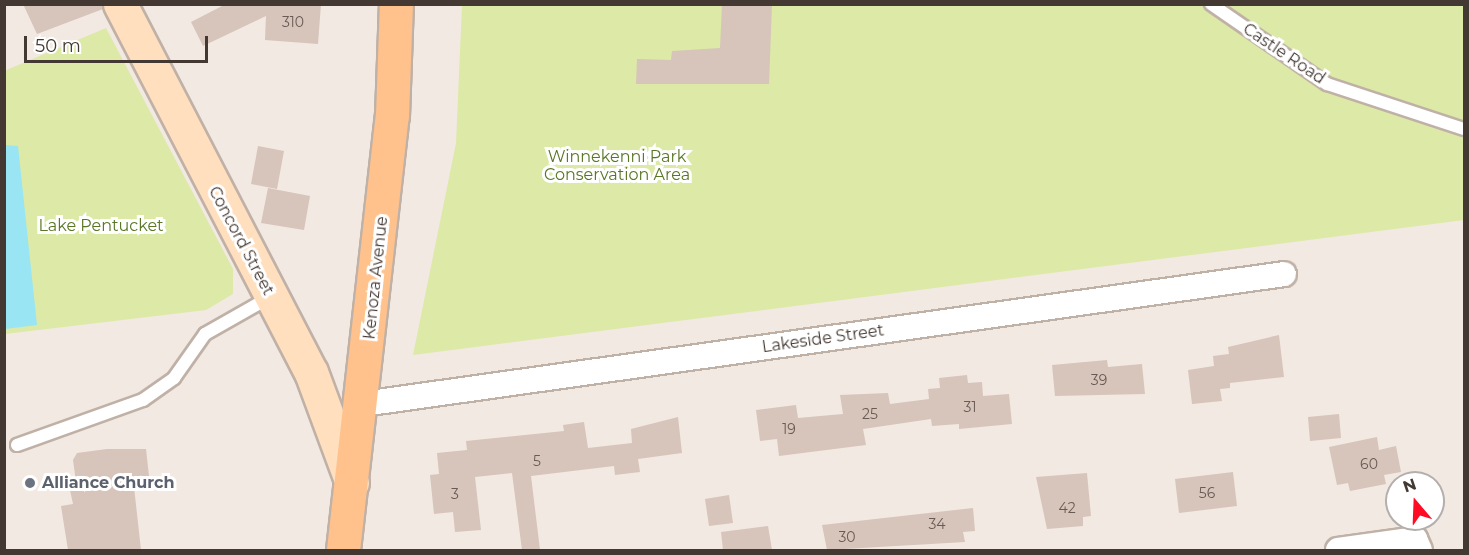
<!DOCTYPE html>
<style>
body{margin:0}
#map{position:relative;width:1469px;height:555px;overflow:hidden;background:#f2e9e2;font-family:Montserrat,sans-serif}
div>[style]{position:absolute}
.green>*{inset:0;background:#dce9a7}
.water>*{inset:0;background:#99e5f3}
.building>*{inset:0;background:#d7c4ba}
.roads{filter:drop-shadow(2px 0 #c0b1a7) drop-shadow(-2px 0 #c0b1a7) drop-shadow(0 2px #c0b1a7) drop-shadow(0 -2px #c0b1a7)}
.lane>*{height:12px;margin:-6px;padding:0 6px;transform-origin:6px;border-radius:6px;background:#fff}
.street>*{height:24px;margin:-12px;padding:0 12px;transform-origin:12px;border-radius:12px;background:#fff}
.secondary>*{height:33px;margin:-16.5px;padding:0 16.5px;transform-origin:16.5px;border-radius:16.5px;background:#ffdfbe}
.primary>*{height:33px;margin:-16.5px;padding:0 16.5px;transform-origin:16.5px;border-radius:16.5px;background:#ffc28d}
.dots>*{width:16px;height:16px;translate:-50% -50%;box-sizing:border-box;border:3px solid #fff;border-radius:50%}
span{translate:-50% -50%;white-space:nowrap;text-align:center;line-height:1.15;-webkit-text-stroke:6px #fff;paint-order:stroke}
.number-label{font-size:14px;color:#685b54}
.number-label span{-webkit-text-stroke-width:0}
.street-label{font-size:16px;color:#433832}
.park-label{font-size:16px;color:#587724}
.worship-label{font-size:16px;color:#5b616d;font-weight:700}
.left{translate:0 -50%;text-align:left}
.frame{position:absolute;inset:0;border:6px solid #433832;pointer-events:none}
.north{position:absolute;left:1385px;top:471px;width:60px;height:60px;box-sizing:border-box;background:#fff;border:2px solid #b4afad;border-radius:50%;rotate:341deg;font-size:16px;font-weight:700;line-height:24px;text-align:center;color:#433832}
.north::after{content:'';display:block;margin:auto;width:21px;height:27px;background:#ff0b23;clip-path:polygon(50% 0,100% 100%,50% 72%,0 100%)}
.scale{position:absolute;left:24px;top:36px;width:184px;height:27px;box-sizing:border-box;border:3px solid #433832;border-top:0;padding-left:8px;font-size:18px;line-height:21px;white-space:nowrap;color:#433832;-webkit-text-stroke:4px #fff;paint-order:stroke}
</style>
<div id="map">
<div class="green">
<div style="clip-path:polygon(462px 5px,1464px 5px,1464px 220px,413px 355px,456px 143px)"></div>
<div style="clip-path:polygon(106px 28px,233px 269px,233px 294px,206px 310px,5px 334px,4px 71px)"></div>
</div>
<div class="water">
<div style="clip-path:polygon(5px 145px,18px 146px,37px 325px,5px 329px)"></div>
</div>
<div class="building">
<div style="clip-path:polygon(23px 4px,101px 4px,103px 9px,37px 34px)"></div>
<div style="clip-path:polygon(226px 4px,321px 4px,318px 44px,265px 40px,266px 16px,203px 46px,191px 22px)"></div>
<div style="clip-path:polygon(722px 4px,772px 4px,769px 84px,636px 84px,637px 59px,671px 60px,672px 51px,720px 48px)"></div>
<div style="clip-path:polygon(258px 146px,284px 151px,277px 189px,251px 184px)"></div>
<div style="clip-path:polygon(268px 188px,310px 196px,304px 230px,261px 223px)"></div>
<div style="clip-path:polygon(1279px 335px,1284px 377px,1230px 383px,1230px 388px,1220px 389px,1222px 401px,1192px 404px,1188px 370px,1214px 366px,1213px 356px,1229px 354px,1228px 347px)"></div>
<div style="clip-path:polygon(1107px 360px,1108px 367px,1142px 364px,1145px 394px,1055px 396px,1052px 365px)"></div>
<div style="clip-path:polygon(967px 375px,968px 383px,982px 382px,983px 396px,1009px 394px,1012px 424px,959px 429px,959px 424px,932px 426px,931px 419px,863px 429px,866px 445px,779px 456px,777px 439px,760px 441px,756px 410px,796px 405px,798px 418px,843px 414px,840px 395px,888px 393px,890px 404px,929px 399px,928px 389px,940px 388px,939px 378px)"></div>
<div style="clip-path:polygon(1339px 414px,1341px 438px,1310px 441px,1308px 417px)"></div>
<div style="clip-path:polygon(678px 417px,682px 453px,638px 459px,640px 472px,615px 475px,614px 466px,531px 476px,540px 550px,522px 550px,512px 473px,475px 477px,481px 530px,455px 532px,453px 512px,434px 514px,430px 475px,439px 474px,437px 453px,467px 450px,466px 441px,564px 431px,563px 425px,584px 422px,588px 448px,632px 443px,631px 429px)"></div>
<div style="clip-path:polygon(1377px 437px,1379px 450px,1396px 446px,1401px 472px,1384px 475px,1386px 484px,1350px 491px,1348px 483px,1337px 485px,1329px 447px)"></div>
<div style="clip-path:polygon(107px 449px,146px 449px,150px 485px,134px 487px,141px 550px,68px 550px,61px 506px,73px 504px,70px 490px,77px 489px,73px 460px,77px 453px)"></div>
<div style="clip-path:polygon(1233px 472px,1237px 506px,1179px 513px,1175px 479px)"></div>
<div style="clip-path:polygon(1087px 473px,1091px 516px,1083px 517px,1083px 526px,1047px 529px,1036px 477px)"></div>
<div style="clip-path:polygon(729px 495px,733px 523px,709px 526px,705px 499px)"></div>
<div style="clip-path:polygon(973px 508px,975px 531px,963px 532px,965px 542px,827px 550px,822px 525px)"></div>
<div style="clip-path:polygon(768px 526px,772px 550px,723px 550px,721px 532px)"></div>
</div>
<div class="roads">
<div class="lane">
<div style="left:1211px;top:4px;width:141px;rotate:34.6deg"></div>
<div style="left:1327px;top:84px;width:144px;rotate:18.2deg"></div>
<div style="left:17px;top:445px;width:134px;rotate:-19.7deg"></div>
<div style="left:143px;top:400px;width:38px;rotate:-35deg"></div>
<div style="left:174px;top:378px;width:54px;rotate:-54.8deg"></div>
<div style="left:205px;top:334px;width:75px;rotate:-29.6deg"></div>
</div>
<div class="street">
<div style="left:363px;top:404px;width:930px;rotate:-8.03deg"></div>
<div style="left:1338px;top:550px;width:78px;rotate:-8.1deg"></div>
<div style="left:1415px;top:539px;width:12px;rotate:66deg"></div>
</div>
<div class="secondary">
<div style="left:120px;top:4px;width:415px;rotate:62.6deg"></div>
<div style="left:311px;top:372px;width:118px;rotate:69.7deg"></div>
</div>
<div class="primary">
<div style="left:343px;top:550px;width:437px;rotate:-83.6deg"></div>
<div style="left:392px;top:116px;width:112px;rotate:-88deg"></div>
</div>
</div>
<div class="dots">
<div style="left:30px;top:483px;background:#6b7280"></div>
</div>
<div class="number-label">
<span style="left:293px;top:22px">310</span>
<span style="left:1099px;top:380px">39</span>
<span style="left:970px;top:407px">31</span>
<span style="left:870px;top:414px">25</span>
<span style="left:789px;top:429px">19</span>
<span style="left:537px;top:461px">5</span>
<span style="left:1369px;top:464px">60</span>
<span style="left:1207px;top:493px">56</span>
<span style="left:455px;top:494px">3</span>
<span style="left:1067px;top:508px">42</span>
<span style="left:937px;top:524px">34</span>
<span style="left:847px;top:537px">30</span>
</div>
<div class="street-label">
<span style="left:1284px;top:54px;rotate:34deg">Castle Road</span>
<span style="left:241px;top:241px;rotate:62deg">Concord Street</span>
<span style="left:376px;top:278px;rotate:-84deg">Kenoza Avenue</span>
<span style="left:823px;top:339px;rotate:-8deg">Lakeside Street</span>
</div>
<div class="park-label">
<span style="left:617px;top:166px">Winnekenni Park<br>Conservation Area</span>
<span style="left:101px;top:226px">Lake Pentucket</span>
</div>
<div class="worship-label">
<span class="left" style="left:42px;top:483px">Alliance Church</span>
</div>
<div class="frame"></div>
<div class="north">N</div>
<div class="scale">50 m</div>
</div>
